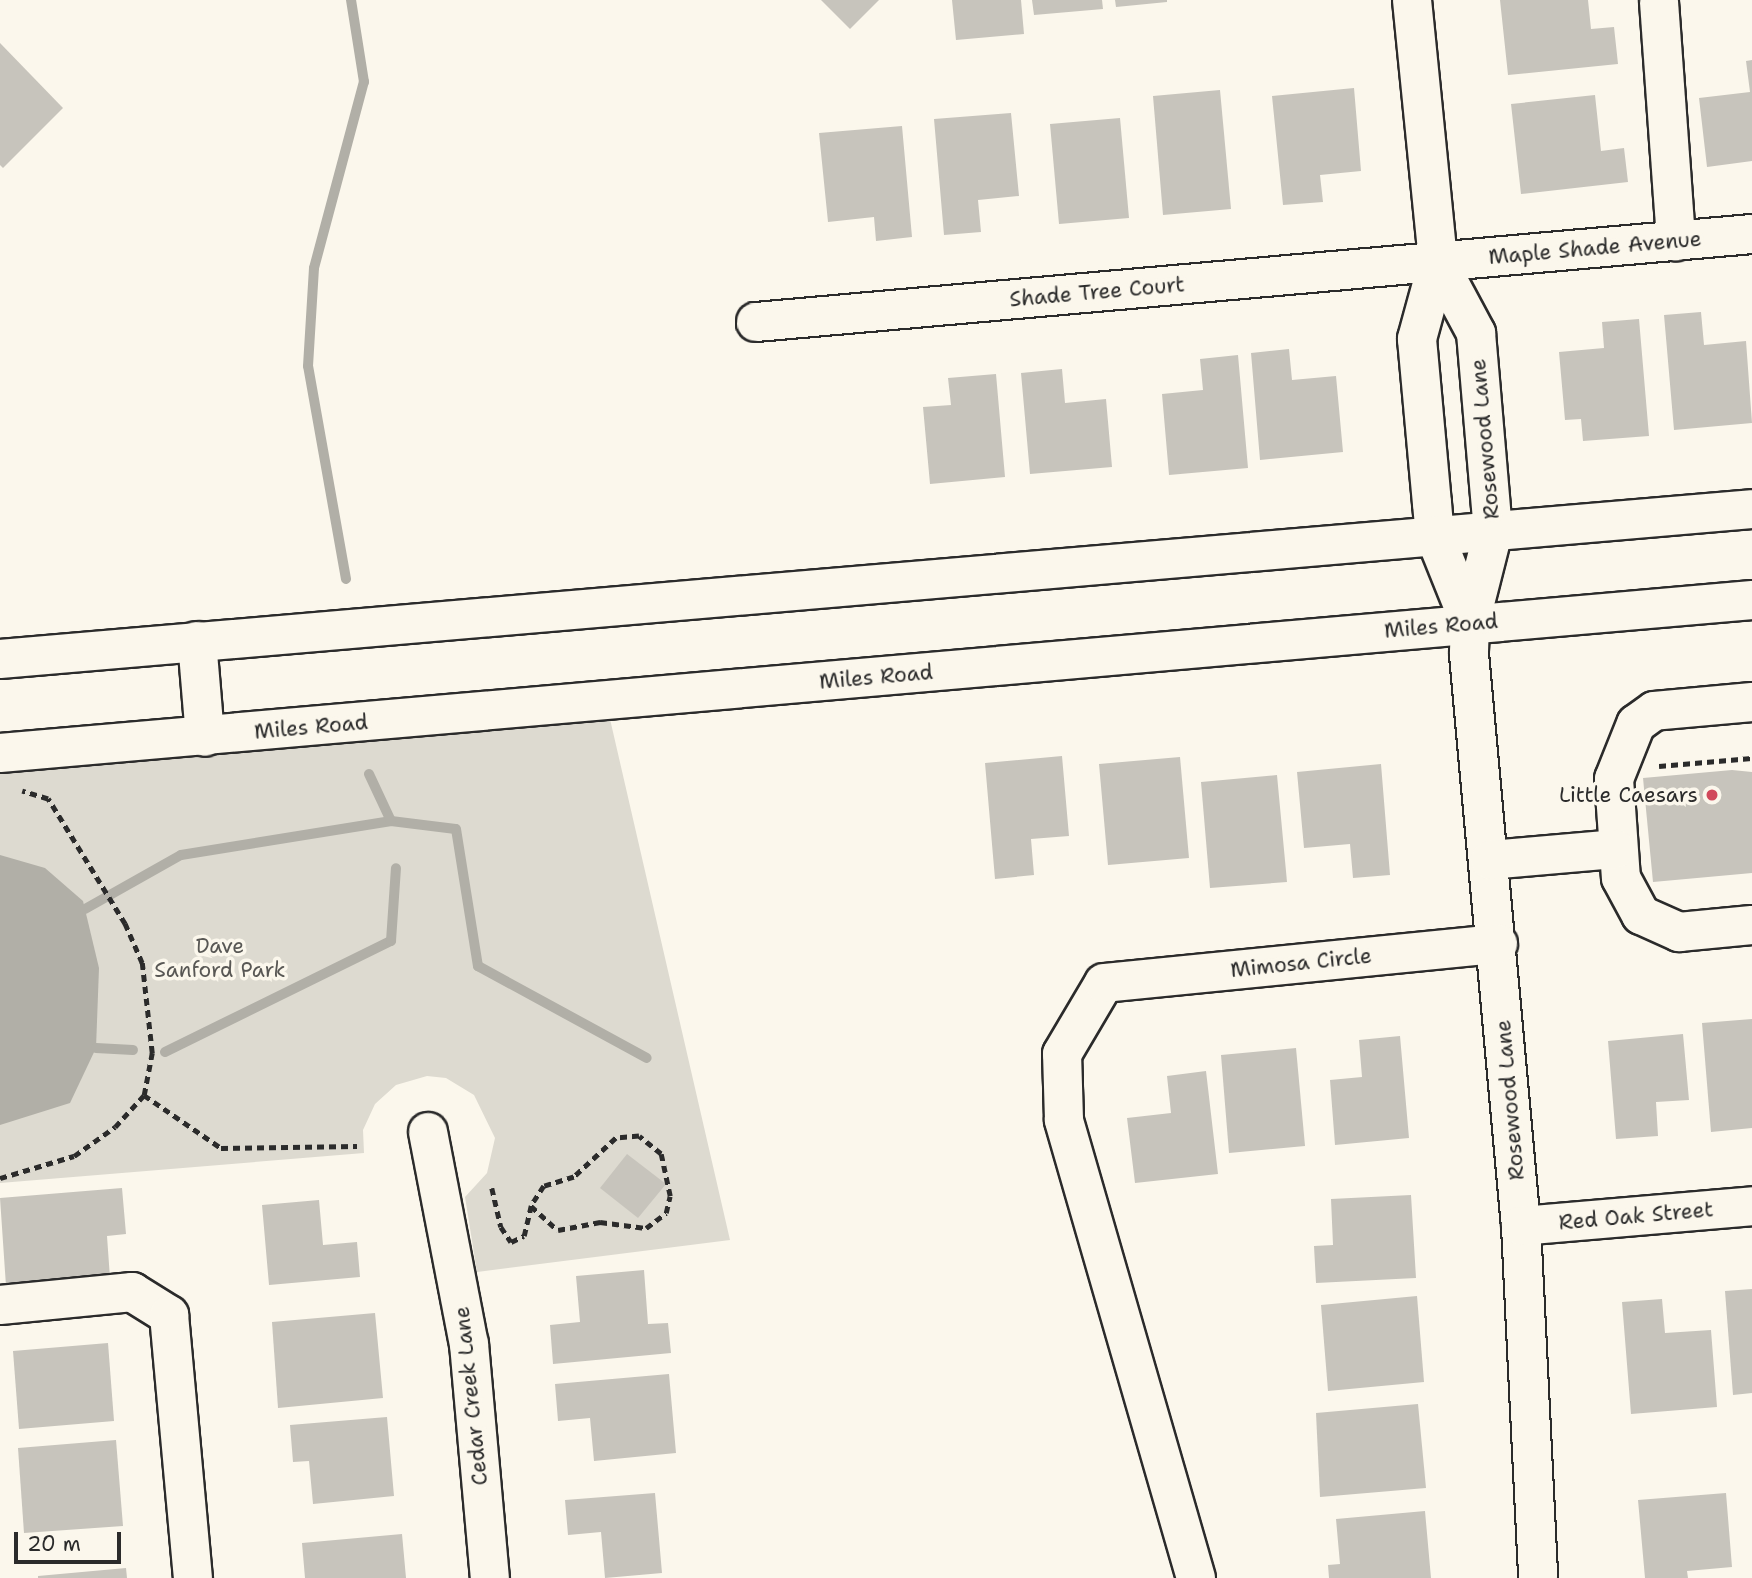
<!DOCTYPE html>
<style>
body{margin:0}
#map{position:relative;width:1752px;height:1578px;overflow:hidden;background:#fbf7ec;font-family:"Shantell Sans",sans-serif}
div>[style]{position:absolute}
.green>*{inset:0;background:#dddad0}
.water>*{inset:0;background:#b1afa7}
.stream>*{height:10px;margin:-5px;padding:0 5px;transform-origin:5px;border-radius:5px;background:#b1afa7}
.building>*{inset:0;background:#c7c4bc}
.path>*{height:4.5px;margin-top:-2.25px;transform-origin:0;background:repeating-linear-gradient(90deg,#2b2b2b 0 7px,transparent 0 12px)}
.roads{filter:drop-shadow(2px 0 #2b2b2b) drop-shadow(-2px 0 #2b2b2b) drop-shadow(0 2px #2b2b2b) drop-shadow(0 -2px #2b2b2b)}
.minor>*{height:38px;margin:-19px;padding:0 19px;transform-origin:19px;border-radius:19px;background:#fbf7ec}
.major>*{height:38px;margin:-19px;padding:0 19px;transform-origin:19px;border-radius:19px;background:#fbf7ec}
.dots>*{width:19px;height:19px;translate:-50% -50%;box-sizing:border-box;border:4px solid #fbf7ec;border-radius:50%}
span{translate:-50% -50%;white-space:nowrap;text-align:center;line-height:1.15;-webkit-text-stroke:7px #fbf7ec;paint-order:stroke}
.street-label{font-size:21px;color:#2b2b2b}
.poi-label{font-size:21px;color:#2b2b2b}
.right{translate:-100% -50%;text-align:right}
.park-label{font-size:21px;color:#585754}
.scale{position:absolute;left:14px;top:1532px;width:107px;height:32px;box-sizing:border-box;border:4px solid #2b2b2b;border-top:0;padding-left:9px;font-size:21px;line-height:24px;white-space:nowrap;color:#2b2b2b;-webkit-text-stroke:5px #fbf7ec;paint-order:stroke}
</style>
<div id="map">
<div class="green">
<div style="clip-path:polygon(610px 719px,730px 1240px,477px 1272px,465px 1197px,487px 1173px,495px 1138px,474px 1095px,446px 1078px,427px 1076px,396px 1085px,375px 1104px,363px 1130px,364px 1153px,0 1183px,0 772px)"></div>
</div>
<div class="water">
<div style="clip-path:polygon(0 855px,45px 868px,83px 901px,99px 968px,96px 1048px,70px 1103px,0 1125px)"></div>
</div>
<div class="stream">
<div style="left:346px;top:579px;width:216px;rotate:-100.1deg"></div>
<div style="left:308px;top:366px;width:98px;rotate:-86.5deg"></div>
<div style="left:314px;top:268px;width:193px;rotate:-75deg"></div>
<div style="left:364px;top:82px;width:83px;rotate:-99deg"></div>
<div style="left:391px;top:821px;width:65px;rotate:7deg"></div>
<div style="left:456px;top:829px;width:139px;rotate:80.9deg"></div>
<div style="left:478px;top:966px;width:192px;rotate:28.6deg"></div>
<div style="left:85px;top:909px;width:110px;rotate:-29.4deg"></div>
<div style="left:181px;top:855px;width:213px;rotate:-9.2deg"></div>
<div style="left:391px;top:821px;width:52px;rotate:-115.1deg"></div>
<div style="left:96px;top:1048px;width:37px;rotate:3deg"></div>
<div style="left:165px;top:1052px;width:252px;rotate:-26.2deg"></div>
<div style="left:391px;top:941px;width:73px;rotate:-86.1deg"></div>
</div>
<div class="building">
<div style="clip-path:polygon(821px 0,879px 0,850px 29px)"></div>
<div style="clip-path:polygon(952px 0,1021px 0,1024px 34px,956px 40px)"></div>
<div style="clip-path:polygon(1032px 0,1102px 0,1103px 9px,1034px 15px)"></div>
<div style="clip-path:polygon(1115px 0,1167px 0,1167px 2px,1116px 7px)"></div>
<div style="clip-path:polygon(1500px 0,1588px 0,1591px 29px,1614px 27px,1618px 64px,1508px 75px)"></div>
<div style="clip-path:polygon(0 43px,63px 108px,3px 168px,0 165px)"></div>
<div style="clip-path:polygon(1752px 60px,1752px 161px,1707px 167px,1699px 98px,1750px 92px,1746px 61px)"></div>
<div style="clip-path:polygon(1354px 88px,1361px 171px,1320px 175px,1323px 202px,1283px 205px,1272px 96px)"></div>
<div style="clip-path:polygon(1220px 90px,1231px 209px,1163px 215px,1153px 96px)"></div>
<div style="clip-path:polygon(1595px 95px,1601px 151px,1624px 148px,1628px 182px,1521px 194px,1511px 104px)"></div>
<div style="clip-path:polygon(1011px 113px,1019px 196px,978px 200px,981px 232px,944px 235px,934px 119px)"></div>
<div style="clip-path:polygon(1120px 118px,1129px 218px,1059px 224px,1050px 124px)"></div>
<div style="clip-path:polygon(902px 126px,912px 237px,876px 241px,874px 217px,828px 222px,819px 133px)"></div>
<div style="clip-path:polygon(1701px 312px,1704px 345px,1746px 341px,1752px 423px,1674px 430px,1664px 315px)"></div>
<div style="clip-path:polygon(1639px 319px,1649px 436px,1583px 441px,1581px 419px,1565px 420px,1559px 352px,1604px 348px,1602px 322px)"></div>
<div style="clip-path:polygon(1289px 349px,1292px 380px,1336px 376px,1343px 452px,1260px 460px,1251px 353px)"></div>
<div style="clip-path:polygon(1238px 355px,1248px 468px,1169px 475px,1162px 394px,1203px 390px,1200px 359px)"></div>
<div style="clip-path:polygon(1062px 369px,1065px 403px,1106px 399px,1112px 467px,1030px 474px,1021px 373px)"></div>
<div style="clip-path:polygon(996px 374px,1005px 477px,930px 484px,923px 407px,951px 405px,948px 378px)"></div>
<div style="clip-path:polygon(1062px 756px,1069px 836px,1031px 839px,1034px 875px,995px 879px,985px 763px)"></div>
<div style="clip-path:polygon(1180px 757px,1189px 858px,1108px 865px,1099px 764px)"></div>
<div style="clip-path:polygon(1381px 764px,1390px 875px,1353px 878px,1350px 844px,1304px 848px,1297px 772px)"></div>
<div style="clip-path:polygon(1732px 770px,1752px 772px,1752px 873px,1653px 882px,1643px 778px)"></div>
<div style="clip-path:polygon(1277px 775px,1287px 882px,1210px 888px,1201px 782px)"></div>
<div style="clip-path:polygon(1752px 1019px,1752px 1128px,1711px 1132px,1702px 1023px)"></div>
<div style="clip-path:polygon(1683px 1034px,1689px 1100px,1656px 1102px,1658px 1136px,1616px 1139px,1608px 1041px)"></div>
<div style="clip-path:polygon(1400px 1036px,1409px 1138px,1335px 1145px,1330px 1080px,1362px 1077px,1359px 1040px)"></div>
<div style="clip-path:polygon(1296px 1048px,1305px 1146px,1229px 1153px,1221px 1055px)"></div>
<div style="clip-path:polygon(1206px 1071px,1218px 1174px,1135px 1183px,1127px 1118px,1171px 1113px,1167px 1076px)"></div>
<div style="clip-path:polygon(627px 1154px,666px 1184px,638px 1218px,600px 1188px)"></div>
<div style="clip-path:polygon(122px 1188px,126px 1234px,107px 1236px,110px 1278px,6px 1286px,0 1198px)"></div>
<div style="clip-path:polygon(1411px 1195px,1416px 1278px,1316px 1283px,1314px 1246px,1333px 1245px,1331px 1199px)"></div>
<div style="clip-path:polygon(319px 1200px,323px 1245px,357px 1242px,360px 1277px,269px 1285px,262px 1205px)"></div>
<div style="clip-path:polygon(644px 1270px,648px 1324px,668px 1323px,671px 1353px,553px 1364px,550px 1325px,580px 1322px,576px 1276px)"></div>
<div style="clip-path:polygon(1752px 1289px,1752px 1393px,1733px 1395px,1725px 1291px)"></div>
<div style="clip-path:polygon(1417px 1296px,1424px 1382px,1328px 1391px,1321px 1305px)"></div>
<div style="clip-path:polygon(1662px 1299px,1665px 1333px,1711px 1330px,1717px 1407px,1631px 1414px,1622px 1302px)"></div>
<div style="clip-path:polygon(375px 1313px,383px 1398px,278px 1408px,272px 1322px)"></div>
<div style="clip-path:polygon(108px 1343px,114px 1421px,19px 1429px,13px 1351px)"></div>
<div style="clip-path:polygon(669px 1374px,676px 1453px,594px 1461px,590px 1418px,558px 1421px,555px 1384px)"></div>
<div style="clip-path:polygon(1418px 1404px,1426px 1488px,1320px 1497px,1316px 1413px)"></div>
<div style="clip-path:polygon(387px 1417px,394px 1496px,313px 1504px,309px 1461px,293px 1462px,290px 1425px)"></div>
<div style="clip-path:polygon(116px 1440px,123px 1526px,24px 1533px,18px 1448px)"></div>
<div style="clip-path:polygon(655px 1493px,662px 1573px,605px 1578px,601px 1532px,568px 1535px,565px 1500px)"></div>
<div style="clip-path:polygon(1726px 1493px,1732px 1567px,1687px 1571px,1688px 1578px,1645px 1578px,1638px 1500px)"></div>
<div style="clip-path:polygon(1425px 1511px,1431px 1578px,1329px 1578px,1328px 1565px,1340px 1564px,1336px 1519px)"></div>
<div style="clip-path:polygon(402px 1534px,406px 1578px,305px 1578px,302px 1543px)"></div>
<div style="clip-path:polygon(126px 1568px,127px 1578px,38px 1578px,38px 1576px)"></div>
</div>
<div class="path">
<div style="left:1659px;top:766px;width:93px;rotate:-4.9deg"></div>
<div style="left:144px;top:1095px;width:93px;rotate:34.5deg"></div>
<div style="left:221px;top:1148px;width:136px;rotate:-0.8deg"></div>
<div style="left:0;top:1178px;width:77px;rotate:-16.6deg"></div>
<div style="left:74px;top:1156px;width:50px;rotate:-35.3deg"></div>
<div style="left:115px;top:1127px;width:43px;rotate:-47.8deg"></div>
<div style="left:144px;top:1095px;width:43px;rotate:-79.2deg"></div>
<div style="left:152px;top:1053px;width:91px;rotate:-96.3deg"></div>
<div style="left:142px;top:963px;width:43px;rotate:-113.6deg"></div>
<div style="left:125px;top:924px;width:147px;rotate:-121.6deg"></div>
<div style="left:48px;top:799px;width:27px;rotate:-163deg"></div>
<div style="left:492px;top:1188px;width:40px;rotate:77deg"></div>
<div style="left:501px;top:1227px;width:18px;rotate:56deg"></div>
<div style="left:511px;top:1242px;width:14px;rotate:-25deg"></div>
<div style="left:524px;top:1236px;width:31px;rotate:-77deg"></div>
<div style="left:531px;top:1206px;width:36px;rotate:42deg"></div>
<div style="left:558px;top:1230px;width:43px;rotate:-10.8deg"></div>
<div style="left:600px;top:1222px;width:46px;rotate:7.4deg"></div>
<div style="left:646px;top:1228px;width:25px;rotate:-37deg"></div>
<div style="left:666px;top:1213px;width:17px;rotate:-77deg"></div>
<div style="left:670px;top:1196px;width:43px;rotate:-102.1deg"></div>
<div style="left:661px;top:1154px;width:28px;rotate:-141deg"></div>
<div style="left:639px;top:1136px;width:23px;rotate:175deg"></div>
<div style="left:616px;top:1138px;width:57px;rotate:137.1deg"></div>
<div style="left:574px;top:1177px;width:31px;rotate:163deg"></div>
<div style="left:544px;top:1186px;width:24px;rotate:123deg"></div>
</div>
<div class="roads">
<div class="minor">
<div style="left:1412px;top:0;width:263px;rotate:84.3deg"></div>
<div style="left:1438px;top:262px;width:80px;rotate:105.3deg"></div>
<div style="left:1417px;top:339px;width:165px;rotate:84.8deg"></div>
<div style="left:1432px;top:503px;width:33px;rotate:85deg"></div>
<div style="left:1435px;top:536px;width:94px;rotate:68.1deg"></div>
<div style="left:1659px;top:2px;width:240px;rotate:85.9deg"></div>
<div style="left:1438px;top:262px;width:81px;rotate:61.8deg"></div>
<div style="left:1476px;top:333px;width:200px;rotate:85.1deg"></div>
<div style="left:1493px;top:532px;width:94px;rotate:104.2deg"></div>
<div style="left:1470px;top:623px;width:31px;rotate:92deg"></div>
<div style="left:1469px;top:654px;width:574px;rotate:84.81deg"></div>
<div style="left:1521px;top:1226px;width:352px;rotate:87.2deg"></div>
<div style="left:756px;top:322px;width:1000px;rotate:-5.05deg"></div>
<div style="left:1752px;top:702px;width:98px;rotate:174.8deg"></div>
<div style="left:1654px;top:711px;width:22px;rotate:144deg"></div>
<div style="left:1636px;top:724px;width:59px;rotate:111.8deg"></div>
<div style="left:1614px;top:779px;width:99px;rotate:86deg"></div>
<div style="left:1621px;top:878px;width:42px;rotate:61.6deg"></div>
<div style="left:1641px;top:915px;width:42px;rotate:24.1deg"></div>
<div style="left:1679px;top:932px;width:73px;rotate:-5.5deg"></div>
<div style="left:1490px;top:860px;width:126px;rotate:-5deg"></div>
<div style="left:428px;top:1132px;width:216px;rotate:79.1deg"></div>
<div style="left:469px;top:1344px;width:235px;rotate:84.9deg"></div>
<div style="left:1521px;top:1226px;width:232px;rotate:-4.9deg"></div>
<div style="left:0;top:1305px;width:133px;rotate:-5.6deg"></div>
<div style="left:132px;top:1292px;width:44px;rotate:31.9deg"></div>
<div style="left:169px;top:1315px;width:264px;rotate:84.8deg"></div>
<div style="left:1196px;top:1578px;width:477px;rotate:-106.1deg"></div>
<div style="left:1064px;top:1120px;width:66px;rotate:-91.7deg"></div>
<div style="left:1062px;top:1054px;width:82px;rotate:-59.4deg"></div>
<div style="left:1104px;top:983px;width:396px;rotate:-5.7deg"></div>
</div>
<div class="major">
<div style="left:197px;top:641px;width:96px;rotate:85.2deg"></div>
<div style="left:0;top:659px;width:1758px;rotate:-4.89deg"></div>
<div style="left:0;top:753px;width:1759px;rotate:-4.99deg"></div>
</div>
</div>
<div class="dots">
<div style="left:1712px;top:795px;background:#d1495b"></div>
</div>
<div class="street-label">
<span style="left:1595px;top:248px;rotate:-5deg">Maple Shade Avenue</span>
<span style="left:1097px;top:292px;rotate:-5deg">Shade Tree Court</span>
<span style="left:1485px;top:439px;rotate:-95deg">Rosewood Lane</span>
<span style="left:1441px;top:626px;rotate:-5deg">Miles Road</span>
<span style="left:876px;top:677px;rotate:-5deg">Miles Road</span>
<span style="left:311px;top:727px;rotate:-5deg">Miles Road</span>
<span style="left:1301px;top:963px;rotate:-6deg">Mimosa Circle</span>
<span style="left:1510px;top:1100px;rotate:-95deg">Rosewood Lane</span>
<span style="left:1636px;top:1216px;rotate:-5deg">Red Oak Street</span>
<span style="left:471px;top:1396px;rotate:-96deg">Cedar Creek Lane</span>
</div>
<div class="poi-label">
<span class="right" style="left:1698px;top:795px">Little Caesars</span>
</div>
<div class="park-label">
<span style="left:220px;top:958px">Dave<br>Sanford Park</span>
</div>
<div class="scale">20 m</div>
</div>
